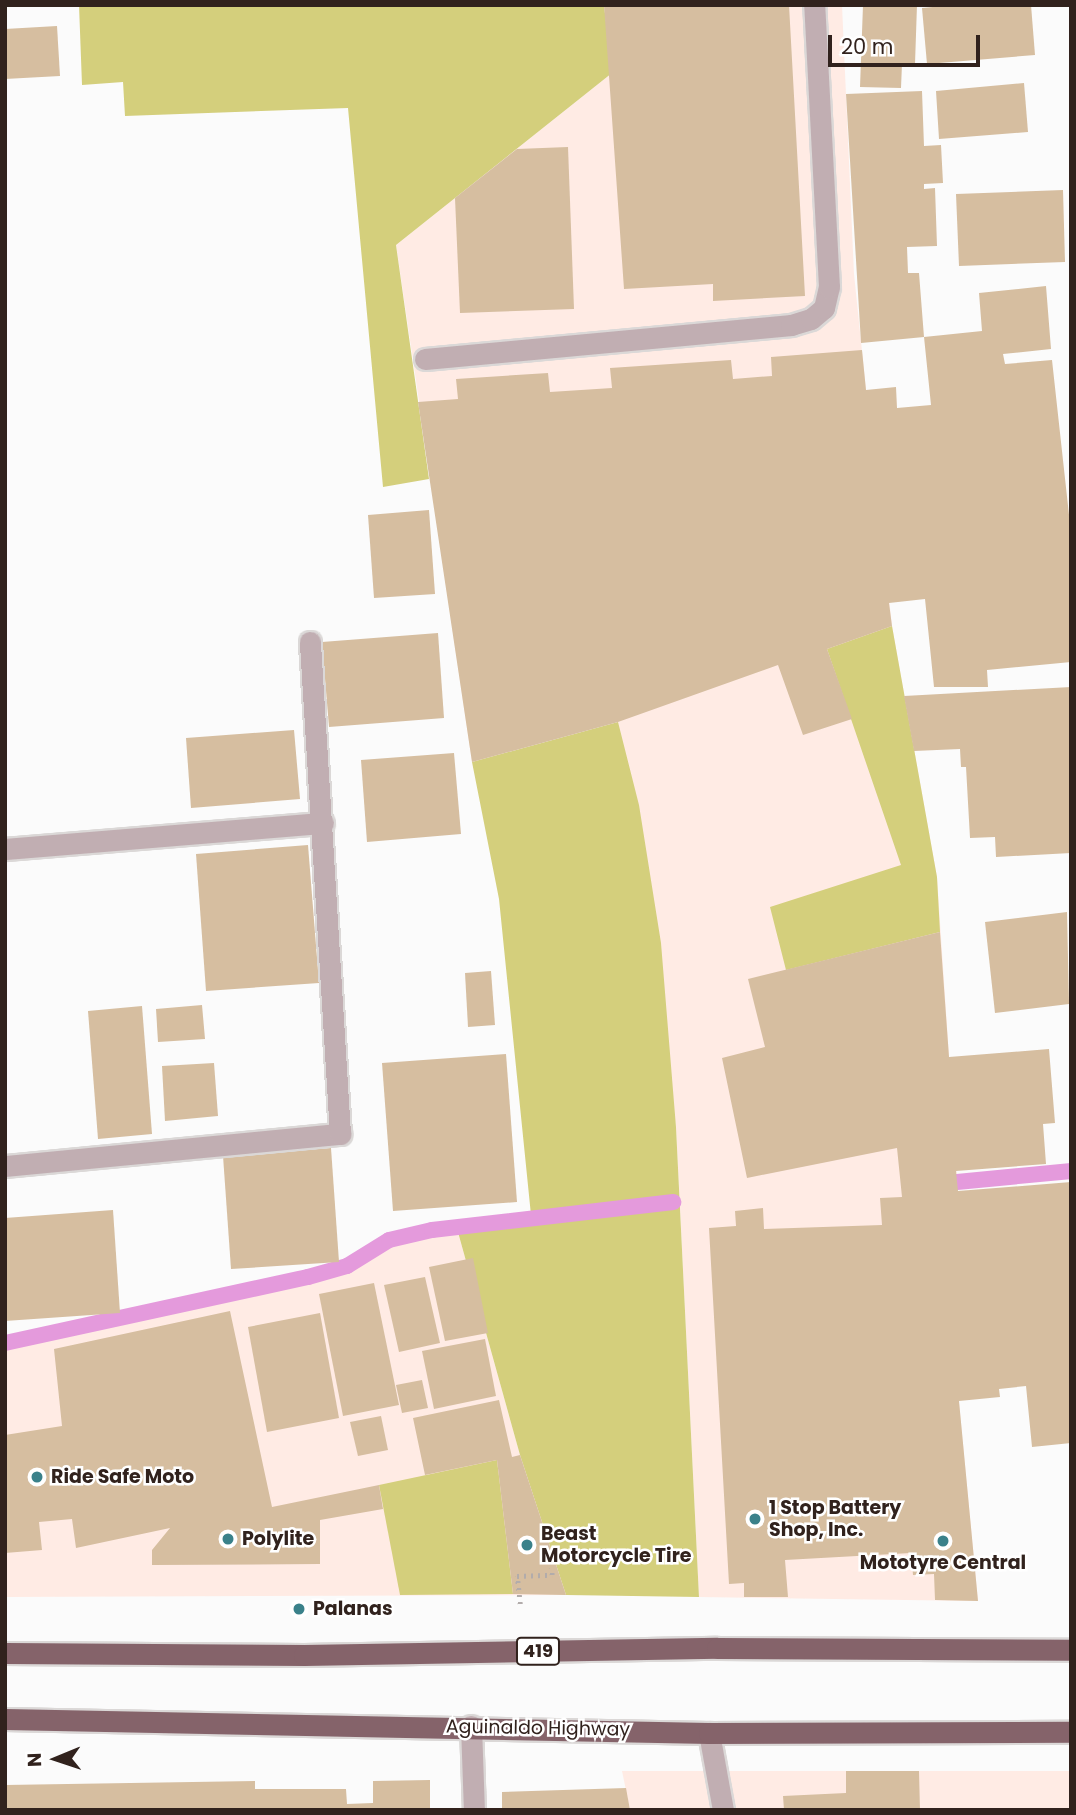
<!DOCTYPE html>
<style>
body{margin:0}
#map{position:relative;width:1076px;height:1815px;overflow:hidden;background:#fbfbfb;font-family:Poppins,sans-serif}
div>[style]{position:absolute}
.built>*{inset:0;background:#ffebe4}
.green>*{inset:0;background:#d4cf7c}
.stream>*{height:16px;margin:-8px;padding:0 8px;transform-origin:8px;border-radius:8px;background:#e49adc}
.building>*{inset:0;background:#d6bea0}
.path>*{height:4.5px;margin-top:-2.25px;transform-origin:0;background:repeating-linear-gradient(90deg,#b2acab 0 2px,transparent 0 7px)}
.roads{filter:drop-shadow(2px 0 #dbd8d7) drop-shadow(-2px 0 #dbd8d7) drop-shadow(0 2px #dbd8d7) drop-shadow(0 -2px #dbd8d7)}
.service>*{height:21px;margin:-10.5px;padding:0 10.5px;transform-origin:10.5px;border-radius:10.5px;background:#c1aeb2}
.minor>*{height:21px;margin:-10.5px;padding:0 10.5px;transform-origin:10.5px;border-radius:10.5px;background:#c1aeb2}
.trunk>*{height:21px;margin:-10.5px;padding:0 10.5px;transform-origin:10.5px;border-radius:10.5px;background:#85636a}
.dots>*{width:19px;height:19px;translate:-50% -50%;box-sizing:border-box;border:4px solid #fff;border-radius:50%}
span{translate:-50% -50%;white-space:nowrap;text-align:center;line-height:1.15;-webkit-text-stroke:5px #fff;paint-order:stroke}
.shield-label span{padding:2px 5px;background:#fff;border:2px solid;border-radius:5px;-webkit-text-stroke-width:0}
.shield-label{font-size:18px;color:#31221d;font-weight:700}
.poi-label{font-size:19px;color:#31221d;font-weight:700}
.left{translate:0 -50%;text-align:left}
.street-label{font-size:19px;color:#31221d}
.frame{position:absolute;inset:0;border:7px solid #31221d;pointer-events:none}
.north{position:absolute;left:21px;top:1724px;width:70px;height:70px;-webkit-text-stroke:5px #fff;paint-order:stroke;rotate:268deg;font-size:19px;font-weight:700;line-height:28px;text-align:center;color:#31221d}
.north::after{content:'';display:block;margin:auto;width:24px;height:32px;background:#31221d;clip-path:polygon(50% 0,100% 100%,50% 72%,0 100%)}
.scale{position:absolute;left:828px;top:35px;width:152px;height:32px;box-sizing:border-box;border:4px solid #31221d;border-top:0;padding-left:9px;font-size:21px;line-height:24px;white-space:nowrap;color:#31221d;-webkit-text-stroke:5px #fff;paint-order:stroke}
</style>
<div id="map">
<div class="built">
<div style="clip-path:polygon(604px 5px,842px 5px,854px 274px,866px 390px,892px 626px,937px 877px,958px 1191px,939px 1194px,978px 1601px,699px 1597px,676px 1127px,617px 722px,472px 762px,396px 245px,612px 73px)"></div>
<div style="clip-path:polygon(456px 1225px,520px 1455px,566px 1595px,5px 1597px,5px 1343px,308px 1277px,347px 1266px,389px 1240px)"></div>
<div style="clip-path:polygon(622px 1771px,1071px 1771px,1071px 1810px,630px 1810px)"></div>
</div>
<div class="green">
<div style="clip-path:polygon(79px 5px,604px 5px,612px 73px,396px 245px,429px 479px,383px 487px,348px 108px,125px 116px,123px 82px,82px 85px)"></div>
<div style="clip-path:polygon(892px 626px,937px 877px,940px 932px,786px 970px,770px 907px,901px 865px,827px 649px)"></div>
<div style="clip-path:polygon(618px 722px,639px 805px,661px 943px,676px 1127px,699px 1597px,566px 1595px,520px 1455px,456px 1225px,531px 1215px,499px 899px,472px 762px)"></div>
<div style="clip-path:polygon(497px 1460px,513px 1594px,400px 1595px,379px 1485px)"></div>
</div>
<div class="stream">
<div style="left:957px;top:1182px;width:115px;rotate:-5.5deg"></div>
<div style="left:5px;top:1343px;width:310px;rotate:-12.3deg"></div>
<div style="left:308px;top:1277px;width:41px;rotate:-15.8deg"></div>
<div style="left:347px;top:1266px;width:49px;rotate:-31.8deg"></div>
<div style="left:389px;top:1240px;width:44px;rotate:-13.1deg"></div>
<div style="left:432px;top:1230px;width:243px;rotate:-6.6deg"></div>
</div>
<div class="building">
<div style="clip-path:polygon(604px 5px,789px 5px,805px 296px,713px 301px,713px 284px,624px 289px)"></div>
<div style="clip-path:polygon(863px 5px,917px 5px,915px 64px,902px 64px,901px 88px,860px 87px)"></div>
<div style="clip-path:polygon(954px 5px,1031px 5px,1035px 55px,927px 64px,922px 8px)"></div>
<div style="clip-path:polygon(57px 26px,60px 76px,5px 79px,5px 29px)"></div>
<div style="clip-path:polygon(1024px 83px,1028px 132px,939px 139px,936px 91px)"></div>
<div style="clip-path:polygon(922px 91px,924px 146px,941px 145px,943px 183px,924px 184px,924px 189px,935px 188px,937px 246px,907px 247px,908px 273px,919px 273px,924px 337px,982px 331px,979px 293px,1046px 286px,1051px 349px,1003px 354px,1005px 364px,1052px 360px,1071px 533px,1071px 662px,987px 670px,988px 687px,934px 687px,925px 599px,889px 603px,892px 626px,827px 649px,852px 719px,803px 735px,778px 665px,618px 722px,472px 762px,418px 402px,458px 399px,456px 379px,548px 373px,550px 392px,612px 388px,610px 368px,731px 360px,733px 379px,772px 376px,771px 357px,862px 350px,866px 390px,896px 387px,897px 408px,931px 405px,924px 337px,861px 343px,846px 94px)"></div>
<div style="clip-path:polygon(568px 147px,574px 309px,460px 313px,455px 198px,517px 149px)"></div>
<div style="clip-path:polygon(1063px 190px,1065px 262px,959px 266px,956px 194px)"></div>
<div style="clip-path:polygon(429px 510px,435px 594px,374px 598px,368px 515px)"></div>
<div style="clip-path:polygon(438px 633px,444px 718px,329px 727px,322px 642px)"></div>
<div style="clip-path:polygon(1071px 687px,1071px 853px,996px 857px,995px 837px,970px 838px,966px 767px,961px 767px,960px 749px,914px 751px,904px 696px)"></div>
<div style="clip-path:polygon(294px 730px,300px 799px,191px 808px,186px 738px)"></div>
<div style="clip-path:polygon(454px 753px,461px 834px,367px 842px,361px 760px)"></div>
<div style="clip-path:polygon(308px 845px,319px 983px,206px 991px,196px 854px)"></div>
<div style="clip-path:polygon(1067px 912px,1069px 1004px,995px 1013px,985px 922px)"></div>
<div style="clip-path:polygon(940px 932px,949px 1057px,1049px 1049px,1055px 1123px,1043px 1124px,1046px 1164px,956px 1171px,958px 1191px,1071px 1182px,1071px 1443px,1032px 1447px,1026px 1386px,999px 1389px,1000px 1397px,959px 1401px,978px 1601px,935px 1600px,934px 1574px,913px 1575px,911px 1553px,785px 1560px,788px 1597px,744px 1597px,744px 1583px,729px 1584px,709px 1228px,736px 1226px,735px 1211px,763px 1208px,764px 1229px,882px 1225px,880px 1198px,902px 1197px,897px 1148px,747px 1178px,722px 1058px,765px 1047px,748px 979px)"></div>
<div style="clip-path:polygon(491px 971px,495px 1025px,468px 1027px,465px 973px)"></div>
<div style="clip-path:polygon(202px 1005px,205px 1039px,158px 1042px,156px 1009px)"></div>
<div style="clip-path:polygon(142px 1006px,152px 1134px,98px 1139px,88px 1011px)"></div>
<div style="clip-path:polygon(506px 1054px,517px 1202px,393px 1211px,382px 1063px)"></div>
<div style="clip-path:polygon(214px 1063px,218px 1116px,165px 1121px,162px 1066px)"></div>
<div style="clip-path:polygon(331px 1148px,339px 1262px,231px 1269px,223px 1156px)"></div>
<div style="clip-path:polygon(113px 1210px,120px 1313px,5px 1321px,5px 1218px)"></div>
<div style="clip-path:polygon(473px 1258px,488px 1333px,445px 1341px,429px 1267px)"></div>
<div style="clip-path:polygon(425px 1277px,440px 1343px,399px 1352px,384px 1285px)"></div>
<div style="clip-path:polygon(374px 1283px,399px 1405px,343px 1416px,319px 1294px)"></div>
<div style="clip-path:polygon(230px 1311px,272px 1507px,379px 1485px,383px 1509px,320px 1520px,320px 1564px,152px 1565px,152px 1550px,170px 1528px,76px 1548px,72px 1519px,39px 1522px,42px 1550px,5px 1553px,5px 1435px,62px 1426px,54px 1349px)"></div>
<div style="clip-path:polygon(320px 1313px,339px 1418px,267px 1432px,248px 1327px)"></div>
<div style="clip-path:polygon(485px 1339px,496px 1396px,434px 1409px,422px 1351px)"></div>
<div style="clip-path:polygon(422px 1380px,428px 1408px,402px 1413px,396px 1385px)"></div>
<div style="clip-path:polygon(499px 1400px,512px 1457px,520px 1455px,566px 1595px,513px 1594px,497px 1460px,425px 1475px,413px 1418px)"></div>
<div style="clip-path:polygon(381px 1416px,388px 1450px,358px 1456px,350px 1422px)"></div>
<div style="clip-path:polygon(846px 1771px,919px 1771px,920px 1810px,784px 1810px,783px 1796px,846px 1793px)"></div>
<div style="clip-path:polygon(430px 1780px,430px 1810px,5px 1810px,5px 1785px,255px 1781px,255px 1789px,346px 1789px,347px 1804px,373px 1803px,373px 1781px)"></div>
<div style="clip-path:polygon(626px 1788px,630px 1810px,502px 1810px,502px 1792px)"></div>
</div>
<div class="path">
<div style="left:520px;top:1604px;width:28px;rotate:-96deg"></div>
<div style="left:517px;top:1576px;width:35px;rotate:-2deg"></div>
<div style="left:552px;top:1575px;width:7px;rotate:-98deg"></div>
</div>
<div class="roads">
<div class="service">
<div style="left:425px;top:359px;width:368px;rotate:-5.3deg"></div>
<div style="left:791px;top:325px;width:21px;rotate:-17deg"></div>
<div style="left:811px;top:319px;width:17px;rotate:-40deg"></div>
<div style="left:824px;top:308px;width:22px;rotate:-77deg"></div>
<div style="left:829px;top:287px;width:282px;rotate:-93deg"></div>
<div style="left:709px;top:1733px;width:78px;rotate:79.7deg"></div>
</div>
<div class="minor">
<div style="left:5px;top:849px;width:319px;rotate:-4.7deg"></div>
<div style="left:5px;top:1166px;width:337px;rotate:-5.5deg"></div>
<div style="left:340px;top:1134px;width:493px;rotate:-93.5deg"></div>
<div style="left:471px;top:1726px;width:84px;rotate:88deg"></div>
</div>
<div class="trunk">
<div style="left:5px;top:1653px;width:299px;rotate:0.4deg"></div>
<div style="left:304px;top:1655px;width:413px;rotate:-1deg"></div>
<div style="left:717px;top:1648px;width:354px;rotate:0.3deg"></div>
<div style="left:5px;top:1719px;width:704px;rotate:1.14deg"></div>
<div style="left:709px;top:1733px;width:362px;rotate:-0.2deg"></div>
</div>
</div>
<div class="dots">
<div style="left:37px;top:1477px;background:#3a818a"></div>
<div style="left:755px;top:1519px;background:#3a818a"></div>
<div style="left:228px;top:1539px;background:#3a818a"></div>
<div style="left:943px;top:1541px;background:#3a818a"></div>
<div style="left:527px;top:1545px;background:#3a818a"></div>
<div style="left:299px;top:1609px;background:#3a818a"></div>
</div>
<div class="shield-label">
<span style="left:538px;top:1651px">419</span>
</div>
<div class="poi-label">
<span class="left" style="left:51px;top:1477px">Ride Safe Moto</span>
<span class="left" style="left:769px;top:1519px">1 Stop Battery<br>Shop, Inc.</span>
<span class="left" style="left:541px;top:1545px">Beast<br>Motorcycle Tire</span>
<span class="left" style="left:242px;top:1539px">Polylite</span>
<span style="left:943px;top:1563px">Mototyre Central</span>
<span class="left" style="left:313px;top:1609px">Palanas</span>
</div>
<div class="street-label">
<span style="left:538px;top:1728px;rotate:1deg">Aguinaldo Highway</span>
</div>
<div class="frame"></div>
<div class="north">N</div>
<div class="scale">20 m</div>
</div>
